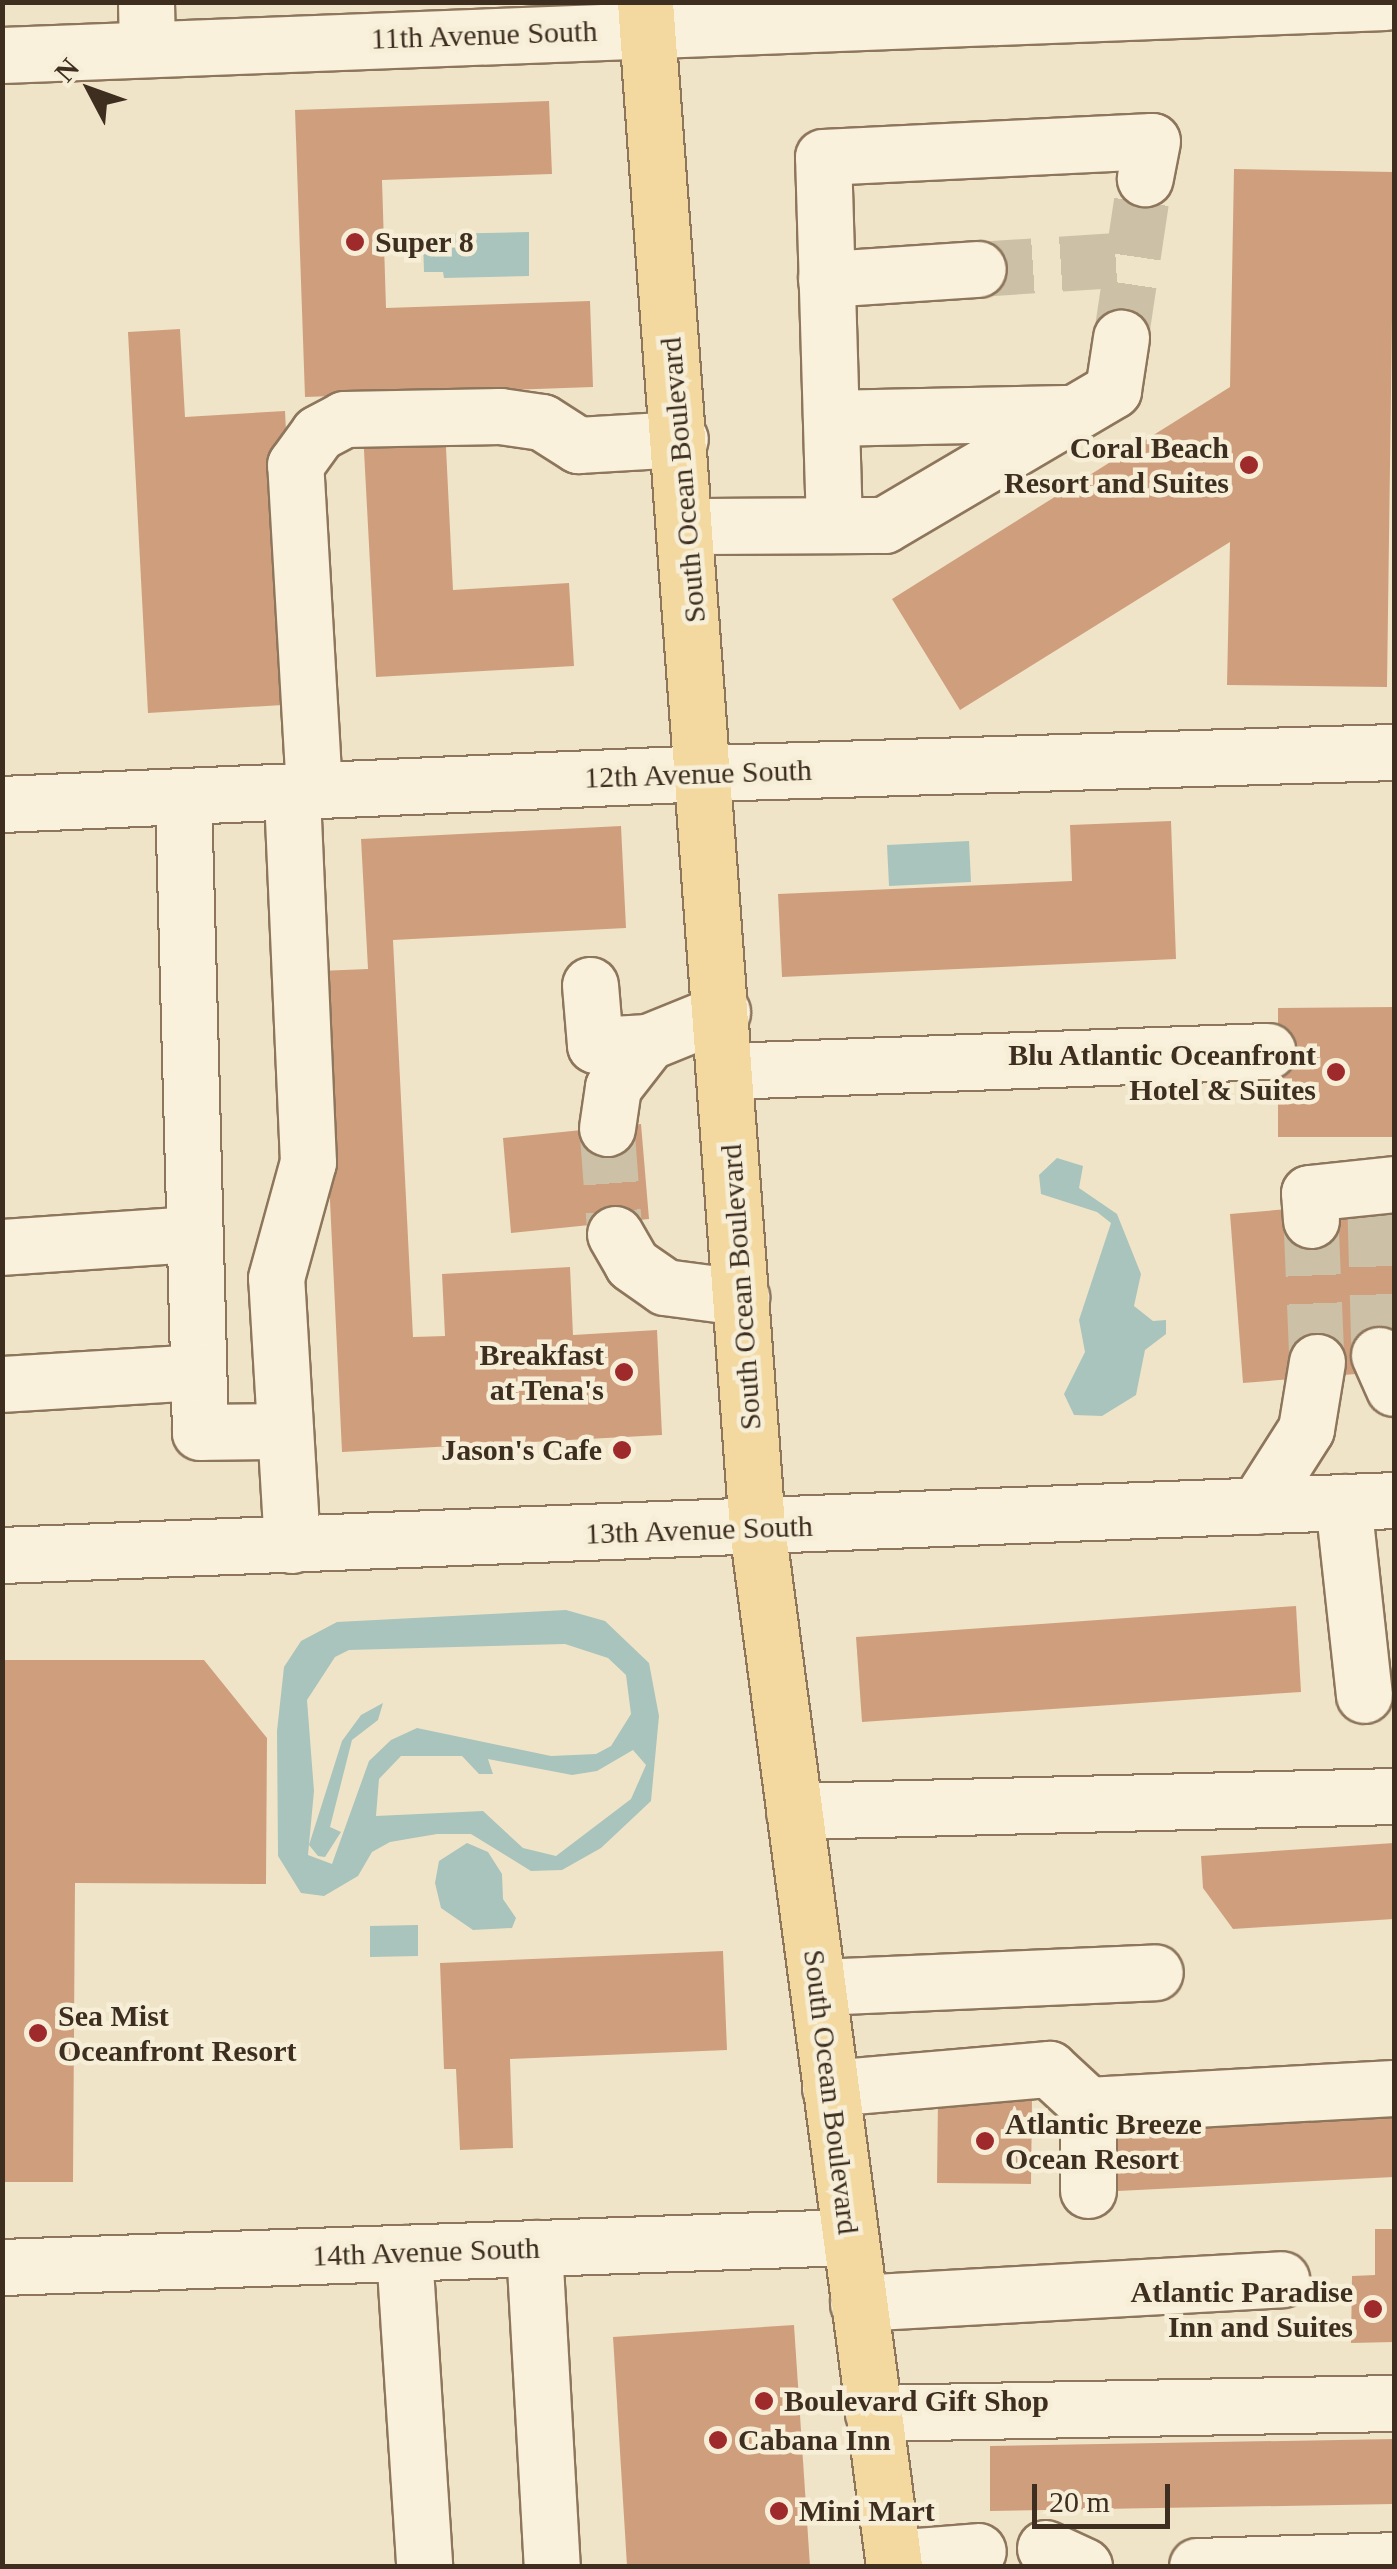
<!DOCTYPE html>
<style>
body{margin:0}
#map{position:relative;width:1397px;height:2569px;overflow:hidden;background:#f0e4c8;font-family:Georgia,serif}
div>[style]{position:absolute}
.water>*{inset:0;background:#a9c4bc}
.building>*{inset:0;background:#cf9f7d}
.minor-tunnel>*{height:55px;margin-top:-27.5px;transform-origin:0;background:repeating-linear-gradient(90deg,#ccc0a6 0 55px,transparent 0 83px)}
.roads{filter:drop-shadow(2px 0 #8d765c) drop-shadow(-2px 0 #8d765c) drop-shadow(0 2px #8d765c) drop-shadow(0 -2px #8d765c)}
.minor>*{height:55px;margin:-27.5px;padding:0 27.5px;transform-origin:27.5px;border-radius:27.5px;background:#faf1dc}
.major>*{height:55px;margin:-27.5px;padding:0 27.5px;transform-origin:27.5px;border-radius:27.5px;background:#f3d9a0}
.dots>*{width:28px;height:28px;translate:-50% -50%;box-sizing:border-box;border:5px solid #f7eed8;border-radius:50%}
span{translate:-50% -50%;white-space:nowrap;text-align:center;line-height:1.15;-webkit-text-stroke:9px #f7eed8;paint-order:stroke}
.street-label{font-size:30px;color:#3d2e20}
.poi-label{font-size:30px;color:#3d2e20;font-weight:700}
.left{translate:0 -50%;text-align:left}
.right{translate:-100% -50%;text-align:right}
.frame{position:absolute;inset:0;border:5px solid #3d2e20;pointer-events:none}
.north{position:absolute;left:40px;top:40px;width:100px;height:100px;-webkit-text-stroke:8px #f7eed8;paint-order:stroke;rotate:311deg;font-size:28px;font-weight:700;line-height:40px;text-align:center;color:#3d2e20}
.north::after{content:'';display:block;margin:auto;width:35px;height:45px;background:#3d2e20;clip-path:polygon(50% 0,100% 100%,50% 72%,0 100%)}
.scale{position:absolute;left:1032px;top:2484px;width:138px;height:45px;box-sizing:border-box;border:5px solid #3d2e20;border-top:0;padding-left:12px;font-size:30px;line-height:35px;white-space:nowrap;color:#3d2e20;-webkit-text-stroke:8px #f7eed8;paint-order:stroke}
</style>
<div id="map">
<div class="water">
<div style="clip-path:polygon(529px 232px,529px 276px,444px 278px,443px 272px,424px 272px,423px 241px,438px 240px,438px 234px)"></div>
<div style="clip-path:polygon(969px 841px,971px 882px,889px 886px,887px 845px)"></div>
<div style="clip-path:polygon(1057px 1158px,1083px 1166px,1079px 1188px,1117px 1214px,1141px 1274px,1134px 1306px,1153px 1321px,1166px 1320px,1166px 1334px,1145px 1350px,1136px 1395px,1102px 1416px,1074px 1415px,1064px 1394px,1085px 1352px,1079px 1320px,1111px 1223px,1097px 1212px,1041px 1194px,1039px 1175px)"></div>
<div style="clip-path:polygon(evenodd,566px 1610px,605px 1621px,649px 1663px,659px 1716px,651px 1801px,601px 1848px,562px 1870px,531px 1871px,471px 1834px,437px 1834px,390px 1842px,372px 1852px,358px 1876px,324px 1896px,301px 1893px,278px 1856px,277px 1731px,284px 1667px,301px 1641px,337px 1622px,566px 1610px,565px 1644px,608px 1658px,626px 1675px,631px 1714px,611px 1746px,596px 1754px,551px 1756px,417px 1728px,391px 1740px,369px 1761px,332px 1864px,308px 1855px,314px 1791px,307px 1700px,335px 1657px,349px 1650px,565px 1644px,566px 1610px,633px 1750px,646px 1765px,631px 1799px,556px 1856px,523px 1848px,483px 1811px,376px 1816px,379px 1779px,401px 1756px,462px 1756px,479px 1774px,493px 1774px,488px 1759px,572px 1775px,597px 1771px,633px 1750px)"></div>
<div style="clip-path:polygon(383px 1703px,378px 1720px,352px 1740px,330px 1827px,341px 1832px,325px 1857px,318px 1856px,309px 1845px,342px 1741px,361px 1715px)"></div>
<div style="clip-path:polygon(467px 1843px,488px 1852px,502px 1874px,503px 1899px,516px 1918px,512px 1928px,473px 1930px,441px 1908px,435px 1883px,439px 1861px)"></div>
<div style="clip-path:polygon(418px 1925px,418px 1956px,370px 1957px,370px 1926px)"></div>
</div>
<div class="building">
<div style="clip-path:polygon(549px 101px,552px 174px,382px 180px,386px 308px,590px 301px,593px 387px,305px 397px,295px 110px)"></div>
<div style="clip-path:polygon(1234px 169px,1394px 172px,1387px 687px,1227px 685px,1230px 542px,960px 710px,892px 599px,1230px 387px)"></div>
<div style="clip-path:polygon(180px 329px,185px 417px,285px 411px,300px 704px,148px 713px,128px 332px)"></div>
<div style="clip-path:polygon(445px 427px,453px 590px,569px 583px,574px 666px,376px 677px,363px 432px)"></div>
<div style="clip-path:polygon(1171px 821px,1176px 959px,782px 977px,778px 894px,1072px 881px,1070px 825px)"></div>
<div style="clip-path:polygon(621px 826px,626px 928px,393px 940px,413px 1337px,445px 1336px,442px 1274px,570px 1267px,573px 1335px,657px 1330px,662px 1435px,342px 1452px,319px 971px,368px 969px,361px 839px)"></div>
<div style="clip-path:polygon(1394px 1007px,1394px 1137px,1278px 1137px,1278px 1008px)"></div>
<div style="clip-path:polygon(641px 1124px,649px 1219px,511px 1233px,503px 1138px)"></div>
<div style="clip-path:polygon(1394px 1200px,1394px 1371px,1243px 1383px,1230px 1214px)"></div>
<div style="clip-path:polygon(1296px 1606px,1301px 1692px,862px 1722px,856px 1637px)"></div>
<div style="clip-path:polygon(2px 1660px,204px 1660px,267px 1738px,266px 1884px,75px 1883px,73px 2182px,2px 2182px)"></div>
<div style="clip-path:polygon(1394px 1843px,1394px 1919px,1233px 1929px,1203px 1888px,1201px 1856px)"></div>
<div style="clip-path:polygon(723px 1951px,727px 2050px,510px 2059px,513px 2148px,460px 2150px,456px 2069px,444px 2069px,440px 1963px)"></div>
<div style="clip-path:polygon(938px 2098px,1032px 2098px,1031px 2184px,937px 2183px)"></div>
<div style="clip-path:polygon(1394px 2108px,1394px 2177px,1118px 2191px,1115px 2123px)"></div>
<div style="clip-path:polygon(1375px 2229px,1394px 2229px,1394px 2342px,1351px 2343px,1352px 2276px,1375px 2275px)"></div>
<div style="clip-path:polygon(794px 2325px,810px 2566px,627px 2566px,613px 2337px)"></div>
<div style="clip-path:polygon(1394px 2439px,1394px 2504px,990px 2511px,990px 2446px)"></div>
</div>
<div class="minor-tunnel">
<div style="left:978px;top:269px;width:155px;rotate:-3.7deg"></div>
<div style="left:1121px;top:338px;width:162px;rotate:-81.5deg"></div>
<div style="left:607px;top:1128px;width:106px;rotate:85.7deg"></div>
<div style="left:1375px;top:1211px;width:144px;rotate:88.4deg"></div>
<div style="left:1311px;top:1220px;width:142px;rotate:87.6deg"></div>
</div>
<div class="roads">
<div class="minor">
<div style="left:146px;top:2px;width:47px;rotate:88.8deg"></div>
<div style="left:2px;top:55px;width:1384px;rotate:-2.19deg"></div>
<div style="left:826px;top:279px;width:152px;rotate:-3.8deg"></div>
<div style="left:831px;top:418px;width:242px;rotate:-1.2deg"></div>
<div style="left:834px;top:525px;width:368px;rotate:-91.7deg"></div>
<div style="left:823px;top:157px;width:329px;rotate:-2.8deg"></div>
<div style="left:1152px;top:141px;width:38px;rotate:101deg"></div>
<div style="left:687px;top:526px;width:197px;rotate:-0.3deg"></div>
<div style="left:884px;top:525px;width:266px;rotate:-30.5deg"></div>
<div style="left:1113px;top:390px;width:53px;rotate:-81.3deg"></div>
<div style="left:314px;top:790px;width:326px;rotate:-93.3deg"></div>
<div style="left:295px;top:465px;width:39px;rotate:-54deg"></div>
<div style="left:318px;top:433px;width:30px;rotate:-28deg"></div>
<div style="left:344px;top:419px;width:156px;rotate:-1.1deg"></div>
<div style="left:500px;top:416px;width:42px;rotate:8.1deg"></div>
<div style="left:542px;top:422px;width:43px;rotate:32.6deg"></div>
<div style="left:578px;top:445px;width:102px;rotate:-3.4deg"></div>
<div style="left:183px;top:796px;width:636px;rotate:88.47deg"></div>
<div style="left:200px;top:1432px;width:85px;rotate:-0.7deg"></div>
<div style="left:2px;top:804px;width:705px;rotate:-2.52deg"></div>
<div style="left:706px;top:773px;width:688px;rotate:-1.75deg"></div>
<div style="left:590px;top:985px;width:60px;rotate:85.2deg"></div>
<div style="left:595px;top:1045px;width:53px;rotate:-3.2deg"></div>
<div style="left:727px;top:1071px;width:541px;rotate:-2.12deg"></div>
<div style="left:607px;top:1128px;width:41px;rotate:-81.7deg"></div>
<div style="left:613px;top:1087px;width:57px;rotate:-52.1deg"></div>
<div style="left:648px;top:1042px;width:80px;rotate:-22.1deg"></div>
<div style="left:1311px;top:1220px;width:27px;rotate:-94deg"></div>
<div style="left:1309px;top:1193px;width:85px;rotate:-6deg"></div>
<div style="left:615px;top:1234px;width:34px;rotate:60deg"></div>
<div style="left:632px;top:1264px;width:40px;rotate:34.9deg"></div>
<div style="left:665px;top:1287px;width:77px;rotate:7.5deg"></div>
<div style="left:2px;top:1247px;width:193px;rotate:-3.9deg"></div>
<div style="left:1379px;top:1355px;width:36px;rotate:66deg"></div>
<div style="left:2px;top:1384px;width:196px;rotate:-3.5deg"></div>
<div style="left:1343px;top:1502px;width:194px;rotate:83.8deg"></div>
<div style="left:1257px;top:1506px;width:91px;rotate:-57.5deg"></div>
<div style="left:1306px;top:1429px;width:68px;rotate:-80.7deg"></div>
<div style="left:292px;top:1545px;width:267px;rotate:-93.4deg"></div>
<div style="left:276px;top:1278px;width:120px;rotate:-74.6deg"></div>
<div style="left:308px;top:1162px;width:371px;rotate:-92.5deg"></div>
<div style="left:2px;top:1555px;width:1393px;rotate:-2.26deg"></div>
<div style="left:794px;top:1811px;width:600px;rotate:-1.43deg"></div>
<div style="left:818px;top:1987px;width:337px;rotate:-2.5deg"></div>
<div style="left:830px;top:2088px;width:220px;rotate:-5deg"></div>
<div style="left:1049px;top:2069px;width:53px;rotate:42.7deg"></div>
<div style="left:1088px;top:2105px;width:306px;rotate:-3.2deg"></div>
<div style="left:1088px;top:2105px;width:85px;rotate:90deg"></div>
<div style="left:534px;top:2248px;width:319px;rotate:86.8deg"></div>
<div style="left:404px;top:2253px;width:314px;rotate:86.3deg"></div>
<div style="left:2px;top:2267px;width:848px;rotate:-2.03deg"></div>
<div style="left:858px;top:2303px;width:424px;rotate:-3.2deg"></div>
<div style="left:873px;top:2413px;width:521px;rotate:-1.1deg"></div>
<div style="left:1045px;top:2548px;width:43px;rotate:24.8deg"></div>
<div style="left:893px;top:2558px;width:85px;rotate:-4.7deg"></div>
<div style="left:1197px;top:2566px;width:197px;rotate:-1.7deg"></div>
</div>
<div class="major">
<div style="left:645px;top:2px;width:1530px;rotate:85.8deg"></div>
<div style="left:757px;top:1528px;width:1047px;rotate:82.48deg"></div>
</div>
</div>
<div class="dots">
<div style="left:355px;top:242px;background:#9e2a2b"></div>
<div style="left:1249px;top:465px;background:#9e2a2b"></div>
<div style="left:1336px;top:1072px;background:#9e2a2b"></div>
<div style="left:624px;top:1372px;background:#9e2a2b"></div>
<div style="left:622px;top:1450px;background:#9e2a2b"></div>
<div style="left:38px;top:2033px;background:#9e2a2b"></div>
<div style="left:985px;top:2141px;background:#9e2a2b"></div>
<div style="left:1373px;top:2309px;background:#9e2a2b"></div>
<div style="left:764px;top:2401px;background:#9e2a2b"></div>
<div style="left:718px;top:2440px;background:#9e2a2b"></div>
<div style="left:779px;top:2511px;background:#9e2a2b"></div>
</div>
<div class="street-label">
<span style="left:484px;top:35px;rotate:-2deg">11th Avenue South</span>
<span style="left:683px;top:480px;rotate:-95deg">South Ocean Boulevard</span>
<span style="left:698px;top:774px;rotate:-2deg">12th Avenue South</span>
<span style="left:741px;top:1287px;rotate:-94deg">South Ocean Boulevard</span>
<span style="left:699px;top:1530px;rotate:-2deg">13th Avenue South</span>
<span style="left:831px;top:2092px;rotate:83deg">South Ocean Boulevard</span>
<span style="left:426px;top:2252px;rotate:-2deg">14th Avenue South</span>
</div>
<div class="poi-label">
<span class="left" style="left:375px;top:242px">Super 8</span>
<span class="right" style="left:1229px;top:465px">Coral Beach<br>Resort and Suites</span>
<span class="right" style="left:1316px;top:1072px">Blu Atlantic Oceanfront<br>Hotel &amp; Suites</span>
<span class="right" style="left:604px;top:1372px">Breakfast<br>at Tena's</span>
<span class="right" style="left:602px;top:1450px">Jason's Cafe</span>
<span class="left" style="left:58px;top:2033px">Sea Mist<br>Oceanfront Resort</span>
<span class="left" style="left:1005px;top:2141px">Atlantic Breeze<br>Ocean Resort</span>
<span class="right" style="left:1353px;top:2309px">Atlantic Paradise<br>Inn and Suites</span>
<span class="left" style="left:784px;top:2401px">Boulevard Gift Shop</span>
<span class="left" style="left:738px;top:2440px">Cabana Inn</span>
<span class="left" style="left:799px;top:2511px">Mini Mart</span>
</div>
<div class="frame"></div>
<div class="north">N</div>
<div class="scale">20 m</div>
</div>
